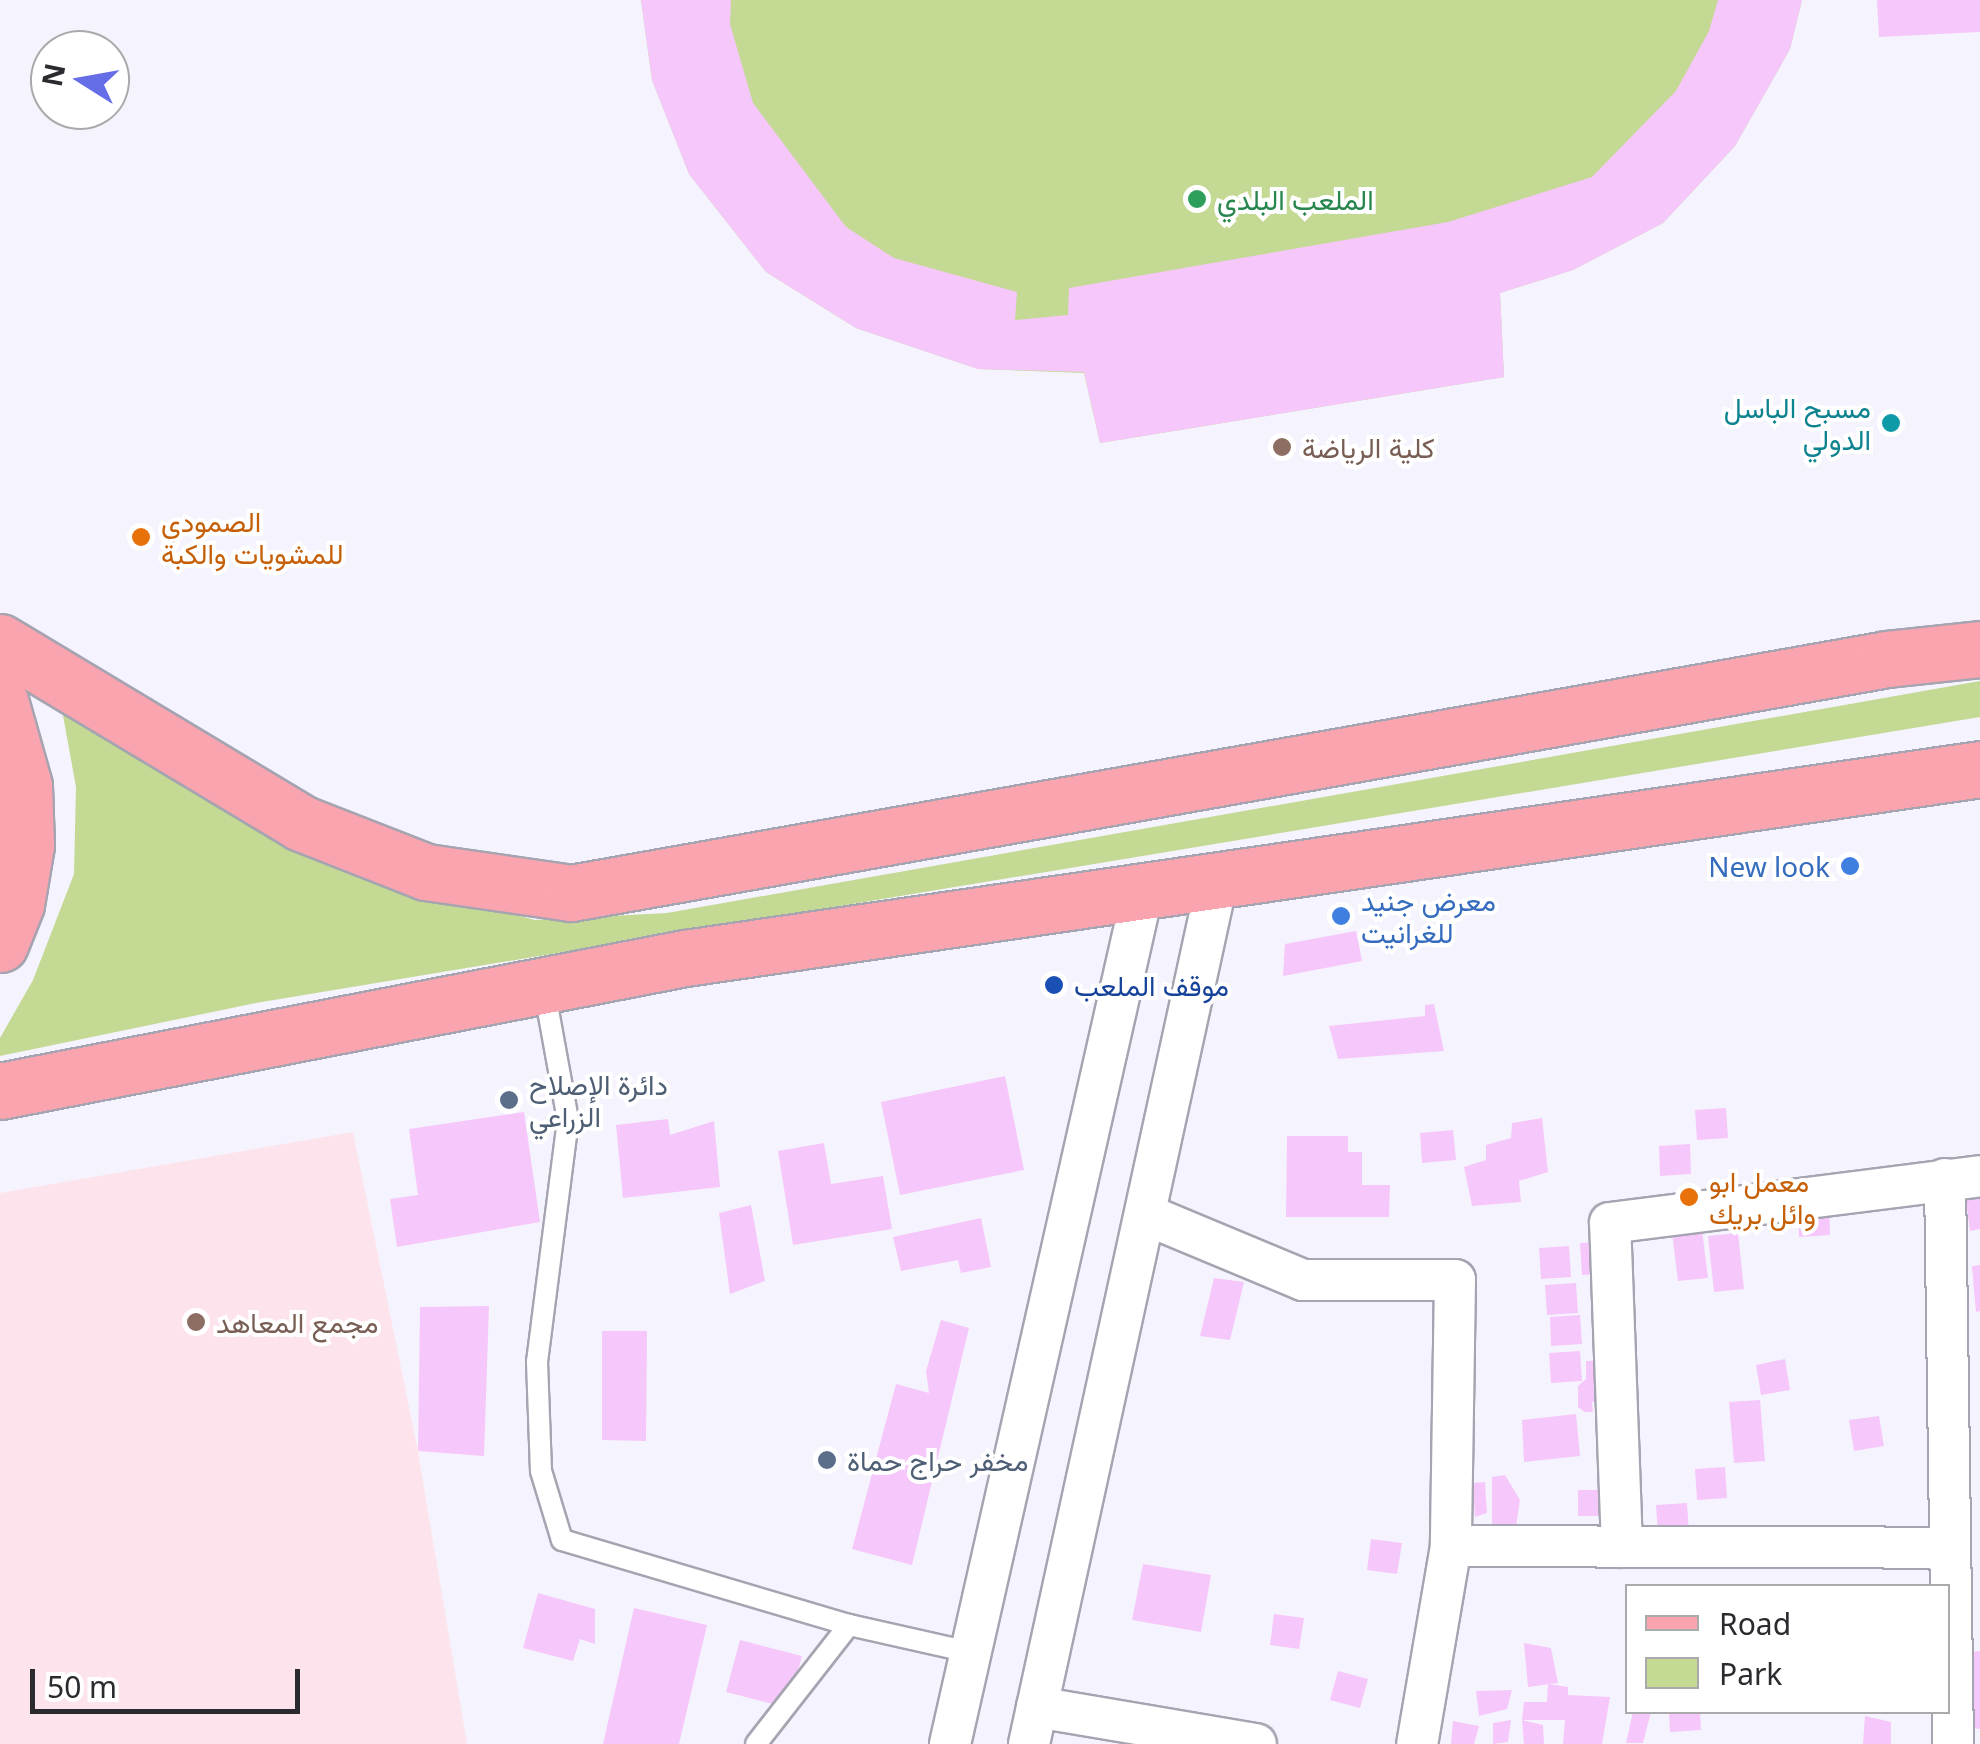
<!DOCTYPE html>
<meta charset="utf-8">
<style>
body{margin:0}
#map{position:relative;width:1980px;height:1744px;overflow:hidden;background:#f5f4fe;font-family:"Noto Sans",Vazirmatn,sans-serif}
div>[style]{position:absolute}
.education>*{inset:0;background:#fde4ec}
.green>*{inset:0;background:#c4d994}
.building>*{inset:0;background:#f6c7fb}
.roads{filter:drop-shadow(2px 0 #a5a4b0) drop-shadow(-2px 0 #a5a4b0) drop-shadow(0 2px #a5a4b0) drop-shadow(0 -2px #a5a4b0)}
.service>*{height:20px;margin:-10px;padding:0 10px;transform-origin:10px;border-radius:10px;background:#fff}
.minor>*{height:40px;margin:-20px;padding:0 20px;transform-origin:20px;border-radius:20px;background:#fff}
.primary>*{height:55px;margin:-27.5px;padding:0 27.5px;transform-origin:27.5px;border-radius:27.5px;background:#faa4af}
.dots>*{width:28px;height:28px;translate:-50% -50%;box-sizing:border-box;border:5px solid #fff;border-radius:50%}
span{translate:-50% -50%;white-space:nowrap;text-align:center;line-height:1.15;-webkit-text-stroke:8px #fff;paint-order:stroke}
.leisure-label{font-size:28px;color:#27864d}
.left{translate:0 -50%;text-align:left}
.culture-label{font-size:28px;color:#0d838f}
.right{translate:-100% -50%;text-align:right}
.education-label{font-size:28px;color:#785e54}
.food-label{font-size:28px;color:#c56008}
.shop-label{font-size:28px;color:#366cbe}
.transit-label{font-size:28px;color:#164399}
.service-label{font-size:28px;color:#4e5e75}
.legend{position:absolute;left:1625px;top:1584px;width:325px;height:130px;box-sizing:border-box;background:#fff;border:2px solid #aaaaac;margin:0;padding:12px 18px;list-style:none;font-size:30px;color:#2a2a2f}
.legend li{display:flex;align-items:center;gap:20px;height:50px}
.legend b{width:50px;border:2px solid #aaaaac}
.north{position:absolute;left:30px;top:30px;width:100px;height:100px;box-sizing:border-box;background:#fff;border:2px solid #aaaaac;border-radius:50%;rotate:281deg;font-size:28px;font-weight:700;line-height:40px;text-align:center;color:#2a2a2f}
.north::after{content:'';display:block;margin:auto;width:35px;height:45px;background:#656ee7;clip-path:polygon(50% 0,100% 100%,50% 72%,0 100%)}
.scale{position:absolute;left:30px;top:1669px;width:270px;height:45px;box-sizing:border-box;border:5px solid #2a2a2f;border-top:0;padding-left:12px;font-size:30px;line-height:35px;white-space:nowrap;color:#2a2a2f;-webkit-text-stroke:8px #fff;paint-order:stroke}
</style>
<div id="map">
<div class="education">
<div style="clip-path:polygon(353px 1132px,418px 1451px,467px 1744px,0 1744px,0 1193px)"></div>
</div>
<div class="green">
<div style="clip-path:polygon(641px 0,1802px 0,1790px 49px,1735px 146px,1663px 223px,1573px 270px,1500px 293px,1504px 377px,1100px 443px,1084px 373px,978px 369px,856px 328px,766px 272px,689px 174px,652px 80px)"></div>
<div style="clip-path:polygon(1980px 681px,1980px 717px,256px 1003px,0 1056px,0 1038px,33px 980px,74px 874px,76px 787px,60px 699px,210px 802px,338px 867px,535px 920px,667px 913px)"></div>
</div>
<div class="building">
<div style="clip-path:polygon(641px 0,731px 0,730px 24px,753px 103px,846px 227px,894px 258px,1017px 292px,1015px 320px,1068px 315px,1069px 288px,1448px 222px,1592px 177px,1676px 91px,1709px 31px,1718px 0,1802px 0,1790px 49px,1735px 146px,1663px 223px,1573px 270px,1500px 293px,1504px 377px,1100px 443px,1084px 372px,978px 369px,856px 328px,766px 272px,689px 174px,652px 80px)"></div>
<div style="clip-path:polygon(1877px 0,1980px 0,1980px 32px,1879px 37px)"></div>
<div style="clip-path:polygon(1356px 931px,1362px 961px,1283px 976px,1285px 944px)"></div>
<div style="clip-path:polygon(1434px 1004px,1444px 1051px,1338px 1059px,1329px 1026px,1425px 1016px,1425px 1005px)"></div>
<div style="clip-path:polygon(1005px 1076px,1024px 1170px,900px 1195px,881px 1102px)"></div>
<div style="clip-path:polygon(1726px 1108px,1728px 1138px,1697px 1140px,1695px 1110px)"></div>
<div style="clip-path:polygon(524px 1112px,540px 1222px,397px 1247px,390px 1199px,418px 1195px,409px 1129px)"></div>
<div style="clip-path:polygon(1542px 1118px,1548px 1172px,1519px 1181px,1521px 1202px,1472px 1206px,1464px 1167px,1486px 1160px,1486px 1145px,1511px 1138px,1512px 1123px)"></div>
<div style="clip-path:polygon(668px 1119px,670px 1135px,714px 1121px,720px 1187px,623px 1198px,616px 1125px)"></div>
<div style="clip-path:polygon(1453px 1130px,1456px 1160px,1422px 1163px,1420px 1133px)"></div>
<div style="clip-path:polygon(1287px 1136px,1348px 1136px,1348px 1152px,1362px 1152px,1362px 1185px,1390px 1185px,1389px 1217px,1286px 1217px)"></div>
<div style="clip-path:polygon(824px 1143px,831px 1184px,883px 1176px,892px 1229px,793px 1245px,778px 1151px)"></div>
<div style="clip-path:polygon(1690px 1144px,1691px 1174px,1660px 1176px,1659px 1146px)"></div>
<div style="clip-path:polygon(1980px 1190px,1980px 1229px,1970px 1231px,1965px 1194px)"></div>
<div style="clip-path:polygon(1829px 1204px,1830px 1235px,1799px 1237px,1798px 1206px)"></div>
<div style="clip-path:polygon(751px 1205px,765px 1281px,730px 1294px,719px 1213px)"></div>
<div style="clip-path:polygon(981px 1218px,991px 1267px,961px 1273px,958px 1260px,901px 1271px,893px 1237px)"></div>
<div style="clip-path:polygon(1701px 1222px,1708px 1278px,1678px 1281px,1671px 1225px)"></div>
<div style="clip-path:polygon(1738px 1233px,1744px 1289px,1714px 1292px,1708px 1236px)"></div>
<div style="clip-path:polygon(1606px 1242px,1608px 1273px,1582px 1275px,1580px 1243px)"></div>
<div style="clip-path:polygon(1569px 1246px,1571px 1277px,1541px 1279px,1539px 1248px)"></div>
<div style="clip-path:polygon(1980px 1265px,1980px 1311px,1976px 1312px,1972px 1266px)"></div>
<div style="clip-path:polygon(1214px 1278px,1244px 1282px,1230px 1340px,1200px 1336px)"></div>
<div style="clip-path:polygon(1576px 1283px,1578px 1313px,1547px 1315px,1545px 1285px)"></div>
<div style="clip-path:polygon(489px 1306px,484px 1456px,418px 1451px,420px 1307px)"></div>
<div style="clip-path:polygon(1580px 1315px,1582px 1344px,1551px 1346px,1550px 1317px)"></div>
<div style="clip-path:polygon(941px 1320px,969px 1328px,912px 1565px,852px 1549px,896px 1384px,929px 1393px,926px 1371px)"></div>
<div style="clip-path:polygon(602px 1331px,647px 1331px,646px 1441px,602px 1440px)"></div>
<div style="clip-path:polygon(1580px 1351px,1582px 1381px,1551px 1383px,1549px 1353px)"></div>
<div style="clip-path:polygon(1785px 1359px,1790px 1390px,1761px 1395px,1756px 1365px)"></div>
<div style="clip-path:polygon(1609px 1360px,1610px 1401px,1592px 1402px,1593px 1412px,1585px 1412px,1578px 1407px,1578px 1386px,1586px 1379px,1586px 1361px)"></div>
<div style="clip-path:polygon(1760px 1400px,1765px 1461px,1734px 1463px,1729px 1402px)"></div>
<div style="clip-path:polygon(1576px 1414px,1580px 1456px,1524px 1462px,1522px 1420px)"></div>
<div style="clip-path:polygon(1879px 1416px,1884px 1446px,1854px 1451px,1849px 1420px)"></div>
<div style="clip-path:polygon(1725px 1467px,1727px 1498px,1697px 1500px,1695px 1469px)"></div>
<div style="clip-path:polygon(1505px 1475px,1520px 1500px,1516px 1526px,1492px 1524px,1492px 1477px)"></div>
<div style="clip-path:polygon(1485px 1482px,1487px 1513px,1475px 1517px,1473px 1483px)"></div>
<div style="clip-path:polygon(1578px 1490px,1615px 1490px,1615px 1516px,1578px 1516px)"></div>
<div style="clip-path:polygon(1687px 1503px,1689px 1533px,1658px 1535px,1656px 1505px)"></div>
<div style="clip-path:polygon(1371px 1539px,1402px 1543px,1397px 1574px,1367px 1570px)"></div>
<div style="clip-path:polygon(1143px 1564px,1211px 1575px,1201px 1632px,1132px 1620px)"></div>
<div style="clip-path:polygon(538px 1593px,595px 1609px,595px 1644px,580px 1639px,573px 1661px,523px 1648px)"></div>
<div style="clip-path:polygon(634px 1608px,707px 1625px,679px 1744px,603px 1744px)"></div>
<div style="clip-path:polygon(1274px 1614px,1304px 1618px,1299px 1649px,1270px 1645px)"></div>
<div style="clip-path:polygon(740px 1640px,802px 1656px,788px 1708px,726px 1692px)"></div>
<div style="clip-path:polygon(1524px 1643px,1551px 1648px,1558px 1683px,1528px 1687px)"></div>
<div style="clip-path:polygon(1980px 1651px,1980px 1729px,1972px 1728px,1970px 1652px)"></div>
<div style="clip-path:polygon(1338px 1671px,1368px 1679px,1360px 1708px,1330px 1700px)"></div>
<div style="clip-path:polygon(1548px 1684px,1568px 1687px,1568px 1695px,1610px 1697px,1602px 1744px,1563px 1744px,1565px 1720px,1522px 1720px,1524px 1702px,1547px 1702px)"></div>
<div style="clip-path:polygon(1512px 1690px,1507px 1709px,1479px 1716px,1476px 1691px)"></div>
<div style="clip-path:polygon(1633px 1712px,1651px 1712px,1643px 1743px,1626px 1743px)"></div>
<div style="clip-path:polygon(1669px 1712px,1700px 1712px,1701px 1730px,1670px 1732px)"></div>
<div style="clip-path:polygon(1865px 1716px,1891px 1722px,1891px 1744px,1863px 1744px)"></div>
<div style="clip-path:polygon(1511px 1720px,1508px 1742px,1493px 1744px,1493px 1723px)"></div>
<div style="clip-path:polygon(1522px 1720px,1543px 1725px,1544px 1744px,1524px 1744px)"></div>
<div style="clip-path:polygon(1453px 1721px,1479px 1726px,1474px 1744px,1451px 1744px)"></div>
</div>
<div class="roads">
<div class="service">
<div style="left:544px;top:988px;width:134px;rotate:79.7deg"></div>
<div style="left:568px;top:1120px;width:244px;rotate:97.3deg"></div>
<div style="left:537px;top:1362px;width:109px;rotate:87.9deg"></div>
<div style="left:541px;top:1471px;width:72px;rotate:73.1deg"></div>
<div style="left:562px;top:1540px;width:299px;rotate:16.5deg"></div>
<div style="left:849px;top:1625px;width:127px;rotate:12.7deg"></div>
<div style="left:756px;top:1744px;width:151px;rotate:-52deg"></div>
</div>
<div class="minor">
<div style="left:1945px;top:1179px;width:565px;rotate:89.19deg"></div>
<div style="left:1147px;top:1215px;width:169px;rotate:22.6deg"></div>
<div style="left:1303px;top:1280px;width:152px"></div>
<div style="left:1455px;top:1280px;width:266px;rotate:90.9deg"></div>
<div style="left:1451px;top:1546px;width:201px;rotate:99.7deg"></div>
<div style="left:1451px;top:1546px;width:499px;rotate:0.2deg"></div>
<div style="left:1622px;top:1547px;width:324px;rotate:-92.1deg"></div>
<div style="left:1610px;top:1223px;width:373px;rotate:-7.2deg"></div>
<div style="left:1037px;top:1707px;width:222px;rotate:9.6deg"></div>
<div style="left:950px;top:1744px;width:870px;rotate:-77.26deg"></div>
<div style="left:1029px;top:1744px;width:887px;rotate:-77.7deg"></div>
</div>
<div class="primary">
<div style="left:0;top:642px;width:351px;rotate:31deg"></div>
<div style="left:301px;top:823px;width:134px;rotate:21.4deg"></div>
<div style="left:426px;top:872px;width:147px;rotate:8.2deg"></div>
<div style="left:571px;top:893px;width:1337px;rotate:-10.08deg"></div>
<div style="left:1887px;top:659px;width:94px;rotate:-6.1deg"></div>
<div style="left:0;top:701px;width:88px;rotate:74.2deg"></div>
<div style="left:24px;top:786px;width:59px;rotate:88.1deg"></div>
<div style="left:26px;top:845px;width:60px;rotate:99.6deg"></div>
<div style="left:16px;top:904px;width:43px;rotate:111.8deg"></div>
<div style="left:0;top:1091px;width:698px;rotate:-10.99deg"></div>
<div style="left:685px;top:958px;width:1309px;rotate:-8.3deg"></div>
</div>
</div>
<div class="dots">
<div style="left:1197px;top:199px;background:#2e9e5b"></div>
<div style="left:1891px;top:423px;background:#0f9aa8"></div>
<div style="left:1282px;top:447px;background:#8d6e63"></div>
<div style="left:141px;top:537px;background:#e8710a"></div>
<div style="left:1850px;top:866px;background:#3f7fe0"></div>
<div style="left:1341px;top:916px;background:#3f7fe0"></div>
<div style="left:1054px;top:985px;background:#1a4fb4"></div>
<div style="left:509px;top:1100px;background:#5c6f8a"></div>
<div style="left:1689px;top:1197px;background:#e8710a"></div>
<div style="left:196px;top:1322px;background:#8d6e63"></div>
<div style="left:827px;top:1460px;background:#5c6f8a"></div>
</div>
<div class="leisure-label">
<span class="left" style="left:1217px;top:199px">الملعب البلدي</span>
</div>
<div class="culture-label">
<span class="right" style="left:1871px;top:423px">مسبح الباسل<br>الدولي</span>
</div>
<div class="education-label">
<span class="left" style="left:1302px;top:447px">كلية الرياضة</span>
<span class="left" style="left:216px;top:1322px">مجمع المعاهد</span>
</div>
<div class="food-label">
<span class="left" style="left:161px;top:537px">الصمودي<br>للمشويات والكبة</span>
<span class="left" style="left:1709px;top:1197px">معمل ابو<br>وائل بريك</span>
</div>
<div class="shop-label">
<span class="right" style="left:1830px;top:866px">New look</span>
<span class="left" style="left:1361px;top:916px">معرض جنيد<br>للغرانيت</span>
</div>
<div class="transit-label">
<span class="left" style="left:1074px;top:985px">موقف الملعب</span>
</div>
<div class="service-label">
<span class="left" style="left:529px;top:1100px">دائرة الإصلاح<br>الزراعي</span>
<span class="left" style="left:847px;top:1460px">مخفر حراج حماة</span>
</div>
<ul class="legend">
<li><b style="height:12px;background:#faa4af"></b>Road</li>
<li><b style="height:28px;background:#c4d994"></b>Park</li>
</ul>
<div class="north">N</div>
<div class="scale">50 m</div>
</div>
